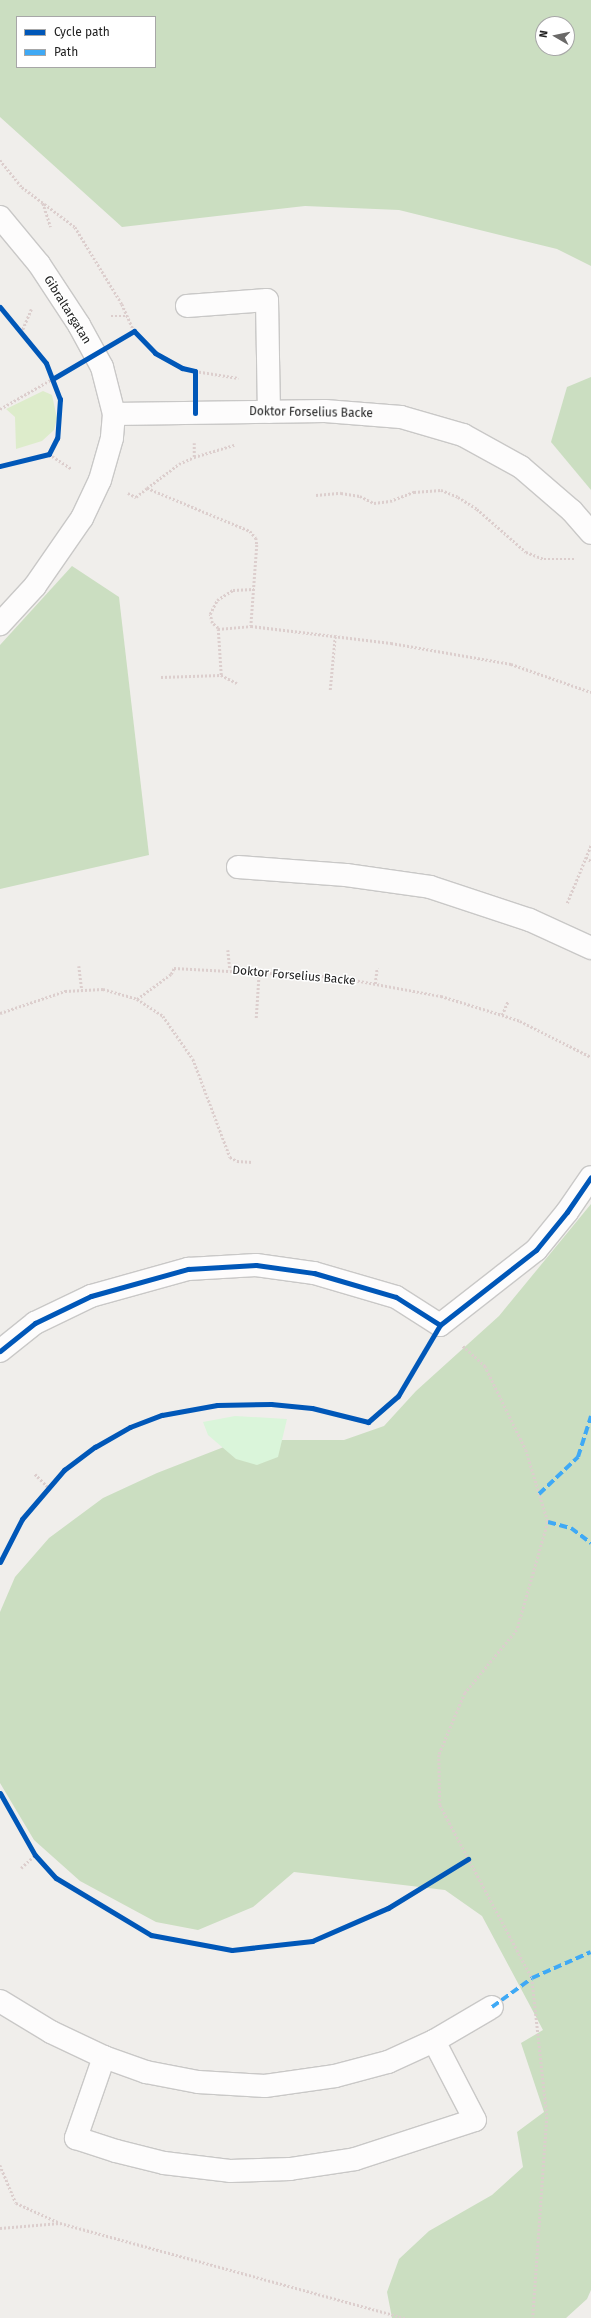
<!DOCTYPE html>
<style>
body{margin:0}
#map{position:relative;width:591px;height:2318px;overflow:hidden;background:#f0eeeb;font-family:"Fira Sans",sans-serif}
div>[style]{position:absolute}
.grass>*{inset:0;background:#ddeccb}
.forest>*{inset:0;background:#cbdec1}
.park>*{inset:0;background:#daf5da}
.path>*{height:2.5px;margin-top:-1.25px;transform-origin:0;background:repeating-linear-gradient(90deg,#dccecd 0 2px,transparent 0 4px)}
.roads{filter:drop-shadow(1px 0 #c9c8c7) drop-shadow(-1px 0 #c9c8c7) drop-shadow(0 1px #c9c8c7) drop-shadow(0 -1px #c9c8c7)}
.minor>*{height:22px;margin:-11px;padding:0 11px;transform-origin:11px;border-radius:11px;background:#fdfcfc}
.quiet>*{height:4px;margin-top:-2px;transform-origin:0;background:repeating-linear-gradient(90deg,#3fa9f5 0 8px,transparent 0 12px)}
.cycleway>*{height:5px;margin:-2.5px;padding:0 2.5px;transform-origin:2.5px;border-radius:2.5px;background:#0057b8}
span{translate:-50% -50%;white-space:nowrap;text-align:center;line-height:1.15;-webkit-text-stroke:3px #fff;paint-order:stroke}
.street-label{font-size:12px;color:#222}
.legend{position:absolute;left:16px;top:16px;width:140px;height:52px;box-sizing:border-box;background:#fff;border:1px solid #a7a7a7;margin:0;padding:5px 7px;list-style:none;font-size:12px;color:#222}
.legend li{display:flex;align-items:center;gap:8px;height:20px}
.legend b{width:20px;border:1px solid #a7a7a7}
.north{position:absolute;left:535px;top:16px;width:40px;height:40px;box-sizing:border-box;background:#fff;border:1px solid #a7a7a7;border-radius:50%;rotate:279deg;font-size:11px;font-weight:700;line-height:16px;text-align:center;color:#222}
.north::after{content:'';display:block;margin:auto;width:14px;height:18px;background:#6a6968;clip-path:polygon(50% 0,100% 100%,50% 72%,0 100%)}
</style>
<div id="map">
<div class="grass">
<div style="clip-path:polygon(43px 391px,52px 395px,57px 418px,54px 430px,42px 441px,16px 449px,15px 417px,6px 409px)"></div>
</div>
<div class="forest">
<div style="clip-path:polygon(evenodd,0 0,591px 0,591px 266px,557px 249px,399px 210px,305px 206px,122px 227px,0 117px,0 0,17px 17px,155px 17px,155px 67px,17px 67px,17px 17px,0 0,543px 24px,567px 24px,567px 48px,543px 48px,543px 24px)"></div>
<div style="clip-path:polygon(591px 377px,591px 490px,551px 442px,567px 387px)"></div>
<div style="clip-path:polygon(72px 566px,119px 597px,149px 855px,0 889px,0 645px)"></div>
<div style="clip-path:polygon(591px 1204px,591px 2290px,587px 2299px,566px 2318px,392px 2318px,387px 2292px,399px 2259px,429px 2231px,492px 2195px,523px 2167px,517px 2132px,544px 2112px,521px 2043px,543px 2030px,482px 1916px,445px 1890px,294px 1872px,253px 1907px,198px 1930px,156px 1922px,80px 1881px,34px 1840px,0 1783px,0 1612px,15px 1577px,49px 1538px,103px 1498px,157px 1473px,229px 1445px,273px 1440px,344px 1440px,384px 1426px,416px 1391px,499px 1316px)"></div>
</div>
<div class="park">
<div style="clip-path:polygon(235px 1416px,287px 1419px,278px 1457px,257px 1465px,236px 1459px,208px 1435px,203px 1422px)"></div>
</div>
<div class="path">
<div style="left:0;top:160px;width:35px;rotate:51deg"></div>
<div style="left:22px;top:187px;width:66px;rotate:37deg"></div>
<div style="left:75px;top:227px;width:90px;rotate:58.6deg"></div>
<div style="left:122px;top:304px;width:30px;rotate:66deg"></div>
<div style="left:43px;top:203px;width:25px;rotate:72deg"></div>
<div style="left:111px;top:316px;width:16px"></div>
<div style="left:21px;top:333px;width:26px;rotate:-67deg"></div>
<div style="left:195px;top:371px;width:44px;rotate:9.2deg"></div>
<div style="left:0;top:409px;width:62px;rotate:-29.9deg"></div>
<div style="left:49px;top:454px;width:27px;rotate:33deg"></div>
<div style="left:194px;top:457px;width:42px;rotate:-16.7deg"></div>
<div style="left:147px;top:488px;width:40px;rotate:-37deg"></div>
<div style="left:179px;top:464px;width:17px;rotate:-25deg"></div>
<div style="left:194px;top:457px;width:14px;rotate:-90deg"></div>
<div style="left:128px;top:493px;width:9px;rotate:27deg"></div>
<div style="left:136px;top:497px;width:14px;rotate:-39deg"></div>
<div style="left:147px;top:488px;width:112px;rotate:22.7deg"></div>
<div style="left:250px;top:531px;width:9px;rotate:49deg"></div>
<div style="left:256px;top:538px;width:7px;rotate:82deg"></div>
<div style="left:257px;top:545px;width:81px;rotate:94.2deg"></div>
<div style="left:251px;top:626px;width:141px;rotate:6.9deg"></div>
<div style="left:391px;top:643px;width:122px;rotate:9.9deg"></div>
<div style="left:511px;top:664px;width:85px;rotate:19.3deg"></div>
<div style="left:316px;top:495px;width:25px;rotate:-5deg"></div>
<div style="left:341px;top:493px;width:19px;rotate:9deg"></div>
<div style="left:360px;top:496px;width:16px;rotate:27deg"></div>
<div style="left:374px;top:503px;width:16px;rotate:-7deg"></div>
<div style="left:390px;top:501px;width:26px;rotate:-21deg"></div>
<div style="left:414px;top:492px;width:27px;rotate:-4deg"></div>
<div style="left:441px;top:490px;width:18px;rotate:22deg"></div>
<div style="left:458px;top:497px;width:22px;rotate:32deg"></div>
<div style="left:477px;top:509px;width:65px;rotate:41.3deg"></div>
<div style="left:526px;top:552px;width:19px;rotate:21deg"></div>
<div style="left:544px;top:559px;width:31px"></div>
<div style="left:218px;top:628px;width:8px;rotate:-140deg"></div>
<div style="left:212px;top:623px;width:9px;rotate:-103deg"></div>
<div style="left:210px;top:614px;width:16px;rotate:-63deg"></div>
<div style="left:217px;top:600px;width:19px;rotate:-32deg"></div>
<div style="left:233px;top:590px;width:21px;rotate:-3deg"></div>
<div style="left:221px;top:675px;width:46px;rotate:-93.7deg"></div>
<div style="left:218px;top:629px;width:33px;rotate:-5deg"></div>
<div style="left:161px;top:677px;width:60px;rotate:-1.9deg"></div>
<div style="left:221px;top:675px;width:18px;rotate:27deg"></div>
<div style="left:330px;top:690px;width:54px;rotate:-84.7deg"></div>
<div style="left:586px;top:857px;width:6px;rotate:39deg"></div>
<div style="left:567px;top:903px;width:63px;rotate:-67.5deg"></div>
<div style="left:228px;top:950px;width:20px;rotate:84deg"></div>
<div style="left:79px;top:966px;width:24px;rotate:83deg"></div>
<div style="left:375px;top:984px;width:16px;rotate:-83deg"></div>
<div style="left:137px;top:999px;width:42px;rotate:-36.3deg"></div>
<div style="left:171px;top:974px;width:7px;rotate:-63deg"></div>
<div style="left:174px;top:968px;width:164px;rotate:3.1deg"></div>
<div style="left:338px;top:977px;width:105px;rotate:10.5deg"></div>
<div style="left:441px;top:996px;width:64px;rotate:17.3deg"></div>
<div style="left:502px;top:1015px;width:19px;rotate:18deg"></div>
<div style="left:520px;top:1021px;width:80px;rotate:26.9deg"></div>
<div style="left:0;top:1013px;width:69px;rotate:-18.7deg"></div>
<div style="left:65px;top:991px;width:38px;rotate:-3deg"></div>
<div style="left:103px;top:989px;width:35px;rotate:16deg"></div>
<div style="left:137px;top:999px;width:31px;rotate:33deg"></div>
<div style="left:163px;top:1016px;width:52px;rotate:55.1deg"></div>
<div style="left:193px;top:1059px;width:105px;rotate:69.3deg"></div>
<div style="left:230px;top:1157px;width:8px;rotate:30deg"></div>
<div style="left:237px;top:1161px;width:16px;rotate:4deg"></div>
<div style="left:502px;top:1015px;width:15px;rotate:-67deg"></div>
<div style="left:256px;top:1018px;width:46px;rotate:-86.3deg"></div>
<div style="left:463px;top:1346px;width:30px;rotate:42deg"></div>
<div style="left:485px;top:1366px;width:93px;rotate:64deg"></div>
<div style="left:526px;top:1450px;width:75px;rotate:73deg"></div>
<div style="left:548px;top:1522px;width:112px;rotate:106deg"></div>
<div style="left:517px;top:1630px;width:82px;rotate:129.5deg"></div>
<div style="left:465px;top:1693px;width:67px;rotate:112.8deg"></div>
<div style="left:439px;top:1755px;width:50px;rotate:88.9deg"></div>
<div style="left:440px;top:1805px;width:196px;rotate:62deg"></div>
<div style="left:532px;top:1978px;width:140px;rotate:83.8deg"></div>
<div style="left:547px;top:2117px;width:201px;rotate:94deg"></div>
<div style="left:35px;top:1474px;width:21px;rotate:45deg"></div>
<div style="left:21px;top:1868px;width:19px;rotate:-43deg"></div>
<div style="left:0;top:2165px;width:41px;rotate:67.2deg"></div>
<div style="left:16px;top:2203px;width:48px;rotate:24.4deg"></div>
<div style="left:0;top:2228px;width:60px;rotate:-4.8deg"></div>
<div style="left:60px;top:2223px;width:359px;rotate:15.4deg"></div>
</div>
<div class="roads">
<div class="minor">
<div style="left:0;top:217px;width:61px;rotate:50.3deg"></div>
<div style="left:39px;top:264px;width:73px;rotate:56.7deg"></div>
<div style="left:79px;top:325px;width:48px;rotate:61.3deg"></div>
<div style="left:102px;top:367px;width:49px;rotate:75.7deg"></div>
<div style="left:114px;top:414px;width:24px;rotate:95deg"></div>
<div style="left:112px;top:438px;width:44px;rotate:105.9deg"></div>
<div style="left:100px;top:480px;width:42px;rotate:115.3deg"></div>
<div style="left:82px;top:518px;width:83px;rotate:124.7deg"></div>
<div style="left:35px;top:586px;width:52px;rotate:132.6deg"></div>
<div style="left:187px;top:306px;width:80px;rotate:-4.3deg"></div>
<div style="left:267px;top:300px;width:112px;rotate:89deg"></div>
<div style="left:114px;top:414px;width:211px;rotate:-0.8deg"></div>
<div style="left:325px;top:411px;width:76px;rotate:4.5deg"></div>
<div style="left:401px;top:417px;width:65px;rotate:16.2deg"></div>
<div style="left:463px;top:435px;width:66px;rotate:28.9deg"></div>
<div style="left:521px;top:467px;width:67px;rotate:40.8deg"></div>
<div style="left:572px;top:511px;width:29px;rotate:49deg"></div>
<div style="left:238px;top:867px;width:108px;rotate:4.2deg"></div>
<div style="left:346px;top:875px;width:85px;rotate:8.1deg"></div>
<div style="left:430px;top:887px;width:105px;rotate:18.3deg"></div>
<div style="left:530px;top:920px;width:67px;rotate:24.7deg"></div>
<div style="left:0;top:1351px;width:45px;rotate:-38.7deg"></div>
<div style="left:35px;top:1323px;width:62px;rotate:-25.7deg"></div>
<div style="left:91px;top:1296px;width:101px;rotate:-15.6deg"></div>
<div style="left:188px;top:1269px;width:68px;rotate:-3.4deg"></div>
<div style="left:256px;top:1265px;width:59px;rotate:7.9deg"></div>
<div style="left:314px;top:1273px;width:85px;rotate:16.3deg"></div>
<div style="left:396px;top:1297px;width:52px;rotate:32.5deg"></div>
<div style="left:440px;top:1325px;width:122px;rotate:-38deg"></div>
<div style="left:536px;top:1250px;width:49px;rotate:-50.8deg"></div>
<div style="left:567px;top:1212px;width:42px;rotate:-55.6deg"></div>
<div style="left:0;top:2001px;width:60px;rotate:31.3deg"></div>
<div style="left:51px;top:2032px;width:59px;rotate:25.3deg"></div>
<div style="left:104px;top:2057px;width:45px;rotate:19.7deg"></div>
<div style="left:146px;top:2072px;width:53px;rotate:10.9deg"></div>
<div style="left:198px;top:2082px;width:67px;rotate:3.4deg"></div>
<div style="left:265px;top:2086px;width:71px;rotate:-8.1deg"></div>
<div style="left:335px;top:2076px;width:55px;rotate:-14.8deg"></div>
<div style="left:388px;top:2062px;width:51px;rotate:-24.5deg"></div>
<div style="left:434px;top:2041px;width:67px;rotate:-30.4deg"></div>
<div style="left:104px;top:2057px;width:86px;rotate:109.1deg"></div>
<div style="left:76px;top:2138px;width:42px;rotate:18deg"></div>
<div style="left:116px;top:2151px;width:49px;rotate:14deg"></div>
<div style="left:164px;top:2163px;width:66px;rotate:6.9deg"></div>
<div style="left:230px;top:2171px;width:60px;rotate:-1.9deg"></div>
<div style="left:290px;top:2169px;width:66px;rotate:-8.7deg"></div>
<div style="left:355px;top:2159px;width:126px;rotate:-18deg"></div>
<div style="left:475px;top:2120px;width:89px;rotate:-117.4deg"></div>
</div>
</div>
<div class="quiet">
<div style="left:539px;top:1494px;width:54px;rotate:-43.5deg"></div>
<div style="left:578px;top:1457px;width:43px;rotate:-72.4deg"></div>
<div style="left:548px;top:1522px;width:24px;rotate:15deg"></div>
<div style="left:571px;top:1528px;width:25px;rotate:37deg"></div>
<div style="left:492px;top:2007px;width:49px;rotate:-35.9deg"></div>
<div style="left:532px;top:1978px;width:64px;rotate:-23.8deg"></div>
</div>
<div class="cycleway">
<div style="left:0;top:307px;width:72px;rotate:50.6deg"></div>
<div style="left:46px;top:363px;width:39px;rotate:69deg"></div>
<div style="left:60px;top:399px;width:39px;rotate:94deg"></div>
<div style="left:57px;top:438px;width:18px;rotate:117deg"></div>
<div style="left:49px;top:454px;width:50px;rotate:166.2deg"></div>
<div style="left:54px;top:378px;width:93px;rotate:-30.4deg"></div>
<div style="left:134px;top:331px;width:30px;rotate:46deg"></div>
<div style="left:155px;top:353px;width:31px;rotate:29deg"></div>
<div style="left:182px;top:368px;width:13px;rotate:13deg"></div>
<div style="left:195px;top:371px;width:42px;rotate:90deg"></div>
<div style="left:0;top:1351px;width:45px;rotate:-38.7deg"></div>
<div style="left:35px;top:1323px;width:62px;rotate:-25.7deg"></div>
<div style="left:91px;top:1296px;width:101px;rotate:-15.6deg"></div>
<div style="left:188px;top:1269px;width:68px;rotate:-3.4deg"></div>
<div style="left:256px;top:1265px;width:59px;rotate:7.9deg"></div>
<div style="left:314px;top:1273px;width:85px;rotate:16.3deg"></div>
<div style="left:396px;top:1297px;width:52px;rotate:32.5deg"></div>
<div style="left:440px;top:1325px;width:122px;rotate:-38deg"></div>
<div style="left:536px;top:1250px;width:49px;rotate:-50.8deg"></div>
<div style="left:567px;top:1212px;width:42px;rotate:-55.6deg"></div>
<div style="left:0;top:1562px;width:48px;rotate:-62.9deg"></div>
<div style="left:22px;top:1519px;width:65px;rotate:-49.4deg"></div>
<div style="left:64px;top:1470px;width:39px;rotate:-37deg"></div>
<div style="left:95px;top:1447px;width:40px;rotate:-29.7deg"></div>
<div style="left:130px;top:1427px;width:34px;rotate:-21deg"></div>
<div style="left:162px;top:1415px;width:56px;rotate:-10.3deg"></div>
<div style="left:217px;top:1405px;width:54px;rotate:-1.1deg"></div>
<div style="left:271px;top:1404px;width:41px;rotate:5.6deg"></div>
<div style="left:312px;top:1408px;width:58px;rotate:14deg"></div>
<div style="left:368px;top:1422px;width:40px;rotate:-41deg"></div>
<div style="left:398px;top:1396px;width:82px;rotate:-59.4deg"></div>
<div style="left:0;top:1793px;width:71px;rotate:60.6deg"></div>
<div style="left:35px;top:1855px;width:31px;rotate:48deg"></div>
<div style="left:56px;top:1878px;width:111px;rotate:31deg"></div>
<div style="left:151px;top:1935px;width:82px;rotate:10.5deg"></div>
<div style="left:232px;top:1950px;width:81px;rotate:-6.4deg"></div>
<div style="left:312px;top:1941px;width:83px;rotate:-23.5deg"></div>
<div style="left:388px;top:1908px;width:94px;rotate:-31.5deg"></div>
</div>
<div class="street-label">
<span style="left:67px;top:310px;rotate:58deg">Gibraltargatan</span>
<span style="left:311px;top:413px;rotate:1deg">Doktor Forselius Backe</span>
<span style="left:294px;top:976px;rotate:5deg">Doktor Forselius Backe</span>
</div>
<ul class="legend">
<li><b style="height:5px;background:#0057b8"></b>Cycle path</li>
<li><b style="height:5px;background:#3fa9f5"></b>Path</li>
</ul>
<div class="north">N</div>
</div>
